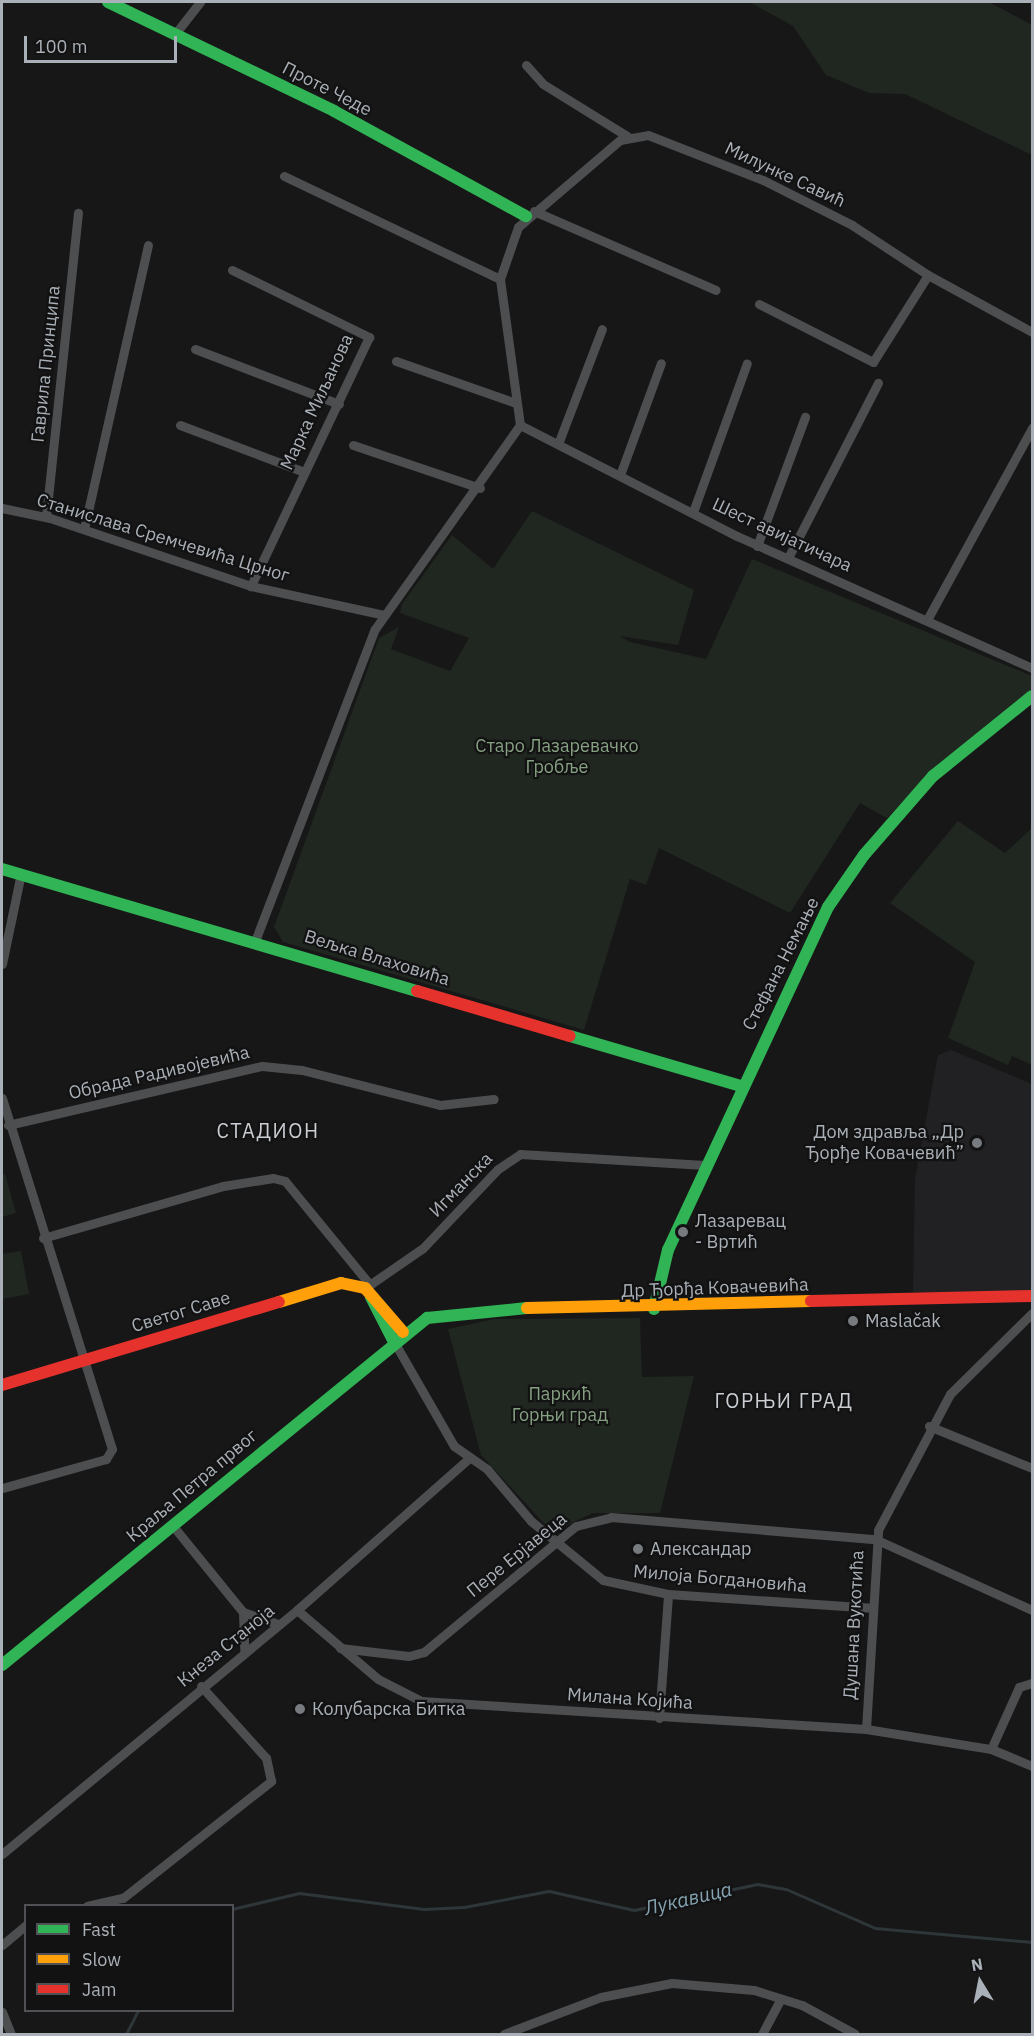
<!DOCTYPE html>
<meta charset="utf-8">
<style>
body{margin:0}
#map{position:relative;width:1034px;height:2036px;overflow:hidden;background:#171718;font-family:"IBM Plex Sans",sans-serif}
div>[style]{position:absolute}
.built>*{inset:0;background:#212123}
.green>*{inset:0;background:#202620}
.stream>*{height:3px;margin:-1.5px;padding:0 1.5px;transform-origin:1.5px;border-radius:1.5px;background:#2e363a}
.street>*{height:9px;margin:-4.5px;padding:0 4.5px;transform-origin:4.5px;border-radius:4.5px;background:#4c4e50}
.fast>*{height:12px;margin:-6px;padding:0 6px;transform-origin:6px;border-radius:6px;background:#30b455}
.slow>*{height:12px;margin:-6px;padding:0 6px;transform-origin:6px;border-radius:6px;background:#ff9f0a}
.jam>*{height:12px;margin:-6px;padding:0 6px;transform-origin:6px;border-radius:6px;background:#e5322d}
.dots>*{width:16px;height:16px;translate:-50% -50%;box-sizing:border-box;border:3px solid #121213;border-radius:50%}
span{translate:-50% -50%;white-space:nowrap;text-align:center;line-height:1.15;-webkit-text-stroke:4.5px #121213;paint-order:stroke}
.street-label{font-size:18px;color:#aab0b7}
.park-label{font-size:18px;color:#86a082}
.poi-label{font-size:18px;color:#aab0b7}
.right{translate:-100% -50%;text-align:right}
.left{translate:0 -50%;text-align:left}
.neighbourhood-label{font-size:20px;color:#caced3;letter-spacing:1.5px}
.water-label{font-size:20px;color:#84a2af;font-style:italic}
.frame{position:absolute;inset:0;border:3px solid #aab0b7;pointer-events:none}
.legend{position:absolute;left:24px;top:1904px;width:210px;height:108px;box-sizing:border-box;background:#121213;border:2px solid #4f5155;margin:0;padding:8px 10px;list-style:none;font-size:18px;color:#aab0b7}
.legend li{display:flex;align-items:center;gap:12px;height:30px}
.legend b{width:30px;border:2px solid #4f5155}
.north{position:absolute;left:950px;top:1952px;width:60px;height:60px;-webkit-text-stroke:4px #121213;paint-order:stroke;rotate:350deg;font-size:16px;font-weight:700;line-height:24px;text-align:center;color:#aab0b7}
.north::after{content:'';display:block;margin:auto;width:21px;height:27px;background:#aab0b7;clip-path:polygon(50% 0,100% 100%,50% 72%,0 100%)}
.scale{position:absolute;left:24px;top:36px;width:153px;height:27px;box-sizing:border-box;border:3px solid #aab0b7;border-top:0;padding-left:8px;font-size:18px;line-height:21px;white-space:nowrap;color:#aab0b7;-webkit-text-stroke:4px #121213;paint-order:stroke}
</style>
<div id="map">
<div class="built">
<div style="clip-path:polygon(951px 1050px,1032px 1084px,1032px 1293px,913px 1292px,915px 1178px,938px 1055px)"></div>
</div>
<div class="green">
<div style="clip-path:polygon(749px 2px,989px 2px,1032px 25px,1032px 155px,905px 94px,869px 93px,826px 75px,793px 26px)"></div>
<div style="clip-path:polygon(532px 511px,694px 590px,678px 645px,620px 636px,630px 642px,706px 659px,752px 559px,1032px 676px,1032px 692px,939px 763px,887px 818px,860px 803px,790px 913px,659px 848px,646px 885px,630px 879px,584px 1030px,283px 942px,274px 927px,379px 638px,399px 627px,391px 649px,450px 671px,469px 638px,400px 613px,402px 604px,452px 535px,493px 569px)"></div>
<div style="clip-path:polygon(958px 821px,1005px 853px,1032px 828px,1032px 1065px,1012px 1056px,1008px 1065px,948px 1038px,975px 962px,890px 903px)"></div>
<div style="clip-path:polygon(5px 1174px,16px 1213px,2px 1217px,2px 1175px)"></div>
<div style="clip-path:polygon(21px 1251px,29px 1294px,2px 1299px,2px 1254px)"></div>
<div style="clip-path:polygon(640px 1318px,642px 1377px,694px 1376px,660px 1513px,593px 1513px,552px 1532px,481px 1455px,448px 1329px,494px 1319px)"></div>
</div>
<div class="stream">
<div style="left:232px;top:1909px;width:69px;rotate:-13.4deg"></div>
<div style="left:299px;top:1893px;width:126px;rotate:7.3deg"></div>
<div style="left:424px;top:1909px;width:40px;rotate:-2.9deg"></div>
<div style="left:464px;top:1907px;width:86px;rotate:-10.7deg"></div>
<div style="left:549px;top:1891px;width:87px;rotate:12.6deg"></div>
<div style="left:634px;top:1910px;width:126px;rotate:-11.9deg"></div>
<div style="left:757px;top:1884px;width:29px;rotate:10deg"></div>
<div style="left:786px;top:1889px;width:97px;rotate:23.7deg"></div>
<div style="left:875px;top:1928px;width:158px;rotate:5.1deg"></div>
<div style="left:126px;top:2034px;width:27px;rotate:-63deg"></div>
</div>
<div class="street">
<div style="left:175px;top:34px;width:41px;rotate:-52deg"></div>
<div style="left:526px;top:65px;width:25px;rotate:48deg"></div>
<div style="left:543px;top:84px;width:99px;rotate:31.8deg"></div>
<div style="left:284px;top:176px;width:239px;rotate:25.5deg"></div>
<div style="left:534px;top:211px;width:198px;rotate:23.5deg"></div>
<div style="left:232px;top:270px;width:153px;rotate:26.1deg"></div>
<div style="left:369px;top:337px;width:276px;rotate:115.4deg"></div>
<div style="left:759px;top:304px;width:128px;rotate:27deg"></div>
<div style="left:873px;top:362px;width:103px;rotate:-57.7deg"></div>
<div style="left:195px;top:349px;width:154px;rotate:20.9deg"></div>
<div style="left:396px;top:361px;width:127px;rotate:19.3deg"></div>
<div style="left:180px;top:425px;width:130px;rotate:20.7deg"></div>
<div style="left:520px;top:425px;width:244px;rotate:27.1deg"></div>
<div style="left:737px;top:536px;width:323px;rotate:24.1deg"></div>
<div style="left:558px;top:444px;width:123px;rotate:-69.1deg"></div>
<div style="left:353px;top:445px;width:134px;rotate:18.7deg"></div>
<div style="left:620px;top:475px;width:119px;rotate:-69.9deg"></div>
<div style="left:2px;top:508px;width:49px;rotate:11.8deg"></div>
<div style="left:50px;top:518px;width:212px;rotate:18.7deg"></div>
<div style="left:251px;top:586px;width:136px;rotate:12.3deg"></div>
<div style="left:693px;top:512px;width:158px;rotate:-70.1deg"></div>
<div style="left:46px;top:517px;width:306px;rotate:-84deg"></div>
<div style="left:84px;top:529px;width:291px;rotate:-77.3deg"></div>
<div style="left:757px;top:546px;width:138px;rotate:-69.6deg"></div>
<div style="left:788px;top:558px;width:197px;rotate:-62.8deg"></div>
<div style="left:928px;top:618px;width:217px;rotate:-61.3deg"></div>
<div style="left:255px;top:941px;width:334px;rotate:-69deg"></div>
<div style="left:375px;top:629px;width:250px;rotate:-54.6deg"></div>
<div style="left:520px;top:425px;width:147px;rotate:-97.8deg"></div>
<div style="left:500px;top:279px;width:55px;rotate:-70.9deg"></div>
<div style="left:518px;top:227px;width:134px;rotate:-40.5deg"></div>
<div style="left:620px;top:140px;width:28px;rotate:-10deg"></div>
<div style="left:648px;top:135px;width:123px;rotate:21.4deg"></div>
<div style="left:763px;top:180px;width:100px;rotate:26.8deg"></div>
<div style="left:852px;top:225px;width:91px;rotate:33.3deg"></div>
<div style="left:928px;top:275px;width:119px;rotate:28.7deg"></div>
<div style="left:2px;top:964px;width:93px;rotate:-78.2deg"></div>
<div style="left:2px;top:1098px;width:368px;rotate:72.6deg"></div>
<div style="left:112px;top:1449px;width:12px;rotate:121deg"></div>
<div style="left:106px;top:1459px;width:108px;rotate:164.4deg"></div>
<div style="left:8px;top:1125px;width:261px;rotate:-13.1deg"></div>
<div style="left:262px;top:1066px;width:40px;rotate:5.7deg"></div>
<div style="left:302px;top:1070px;width:142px;rotate:14.2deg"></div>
<div style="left:440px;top:1105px;width:54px;rotate:-6.3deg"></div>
<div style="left:43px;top:1238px;width:187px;rotate:-16.1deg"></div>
<div style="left:223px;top:1186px;width:51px;rotate:-9.1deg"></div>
<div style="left:273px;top:1178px;width:12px;rotate:14deg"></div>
<div style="left:285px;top:1181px;width:134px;rotate:50.7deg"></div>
<div style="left:365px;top:1288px;width:70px;rotate:-34.6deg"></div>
<div style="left:423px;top:1248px;width:109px;rotate:-46.5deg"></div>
<div style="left:498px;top:1169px;width:27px;rotate:-34deg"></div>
<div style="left:520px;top:1154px;width:185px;rotate:3.4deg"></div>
<div style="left:393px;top:1340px;width:122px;rotate:60.1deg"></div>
<div style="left:454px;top:1446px;width:40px;rotate:34.9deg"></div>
<div style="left:487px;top:1469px;width:68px;rotate:49.8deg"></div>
<div style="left:531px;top:1521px;width:93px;rotate:39.3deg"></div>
<div style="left:603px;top:1580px;width:66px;rotate:12.2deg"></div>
<div style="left:668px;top:1594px;width:203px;rotate:3.9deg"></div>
<div style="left:929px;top:1426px;width:111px;rotate:22.2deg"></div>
<div style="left:173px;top:1526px;width:111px;rotate:50.9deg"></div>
<div style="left:243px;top:1612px;width:37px;rotate:19deg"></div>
<div style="left:297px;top:1610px;width:106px;rotate:40.4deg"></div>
<div style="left:378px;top:1679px;width:48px;rotate:27.1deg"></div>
<div style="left:421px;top:1701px;width:446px;rotate:3.6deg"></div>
<div style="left:866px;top:1729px;width:127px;rotate:9.1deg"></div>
<div style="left:991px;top:1749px;width:44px;rotate:22.5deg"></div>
<div style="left:243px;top:1612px;width:38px;rotate:88deg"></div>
<div style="left:340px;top:1648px;width:69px;rotate:6.6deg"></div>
<div style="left:409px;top:1656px;width:16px;rotate:-15deg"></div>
<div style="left:424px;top:1652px;width:197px;rotate:-39.7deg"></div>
<div style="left:576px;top:1526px;width:36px;rotate:-14deg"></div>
<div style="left:611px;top:1517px;width:265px;rotate:4.8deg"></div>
<div style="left:875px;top:1539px;width:172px;rotate:24.3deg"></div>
<div style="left:659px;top:1718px;width:124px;rotate:-85.8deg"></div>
<div style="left:866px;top:1729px;width:199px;rotate:-86.5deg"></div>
<div style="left:878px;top:1530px;width:154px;rotate:-62.1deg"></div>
<div style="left:950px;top:1394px;width:115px;rotate:-44.6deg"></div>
<div style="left:991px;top:1749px;width:68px;rotate:-65.7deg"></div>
<div style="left:1019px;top:1687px;width:14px;rotate:-17deg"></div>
<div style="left:2px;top:1854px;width:383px;rotate:-39.6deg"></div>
<div style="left:297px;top:1610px;width:228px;rotate:-41.4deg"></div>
<div style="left:87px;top:1906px;width:37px;rotate:-13deg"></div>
<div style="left:123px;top:1898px;width:189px;rotate:-38.3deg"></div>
<div style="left:271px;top:1781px;width:24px;rotate:-102deg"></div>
<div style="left:266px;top:1758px;width:97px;rotate:-132.1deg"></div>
<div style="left:2px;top:1945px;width:31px;rotate:-40deg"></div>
<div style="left:2px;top:2012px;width:24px;rotate:68deg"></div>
<div style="left:504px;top:2034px;width:104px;rotate:-20.9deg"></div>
<div style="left:601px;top:1997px;width:72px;rotate:-11.2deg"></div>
<div style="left:672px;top:1983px;width:82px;rotate:4.9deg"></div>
<div style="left:754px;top:1990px;width:50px;rotate:17.4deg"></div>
<div style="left:802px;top:2005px;width:60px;rotate:28.7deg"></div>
<div style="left:762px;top:2034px;width:40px;rotate:-62deg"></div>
</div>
<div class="fast">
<div style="left:108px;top:2px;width:251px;rotate:25.7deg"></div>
<div style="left:334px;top:111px;width:219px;rotate:28.7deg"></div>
<div style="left:2px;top:869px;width:433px;rotate:16.4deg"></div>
<div style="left:570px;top:1036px;width:178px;rotate:16.3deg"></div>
<div style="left:371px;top:1297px;width:48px;rotate:62.9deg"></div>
<div style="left:654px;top:1309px;width:61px;rotate:-76.7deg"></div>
<div style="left:668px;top:1250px;width:378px;rotate:-65deg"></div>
<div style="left:828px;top:907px;width:63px;rotate:-55.3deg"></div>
<div style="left:864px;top:855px;width:105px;rotate:-48.9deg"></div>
<div style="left:933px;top:776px;width:127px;rotate:-38.9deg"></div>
<div style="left:2px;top:1665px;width:549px;rotate:-39.23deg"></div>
<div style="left:427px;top:1318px;width:100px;rotate:-5.7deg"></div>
</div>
<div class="slow">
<div style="left:279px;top:1302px;width:65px;rotate:-17deg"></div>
<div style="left:341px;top:1283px;width:25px;rotate:12deg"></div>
<div style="left:365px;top:1288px;width:58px;rotate:49.2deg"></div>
<div style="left:527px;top:1308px;width:284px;rotate:-1.4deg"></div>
</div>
<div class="jam">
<div style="left:417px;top:991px;width:159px;rotate:16.4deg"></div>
<div style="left:811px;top:1301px;width:221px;rotate:-1.3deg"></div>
<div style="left:2px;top:1385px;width:289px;rotate:-16.7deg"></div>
</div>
<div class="dots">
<div style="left:977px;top:1143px;background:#777a7f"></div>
<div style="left:683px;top:1232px;background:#777a7f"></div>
<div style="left:853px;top:1321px;background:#777a7f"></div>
<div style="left:638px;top:1549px;background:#777a7f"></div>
<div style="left:300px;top:1709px;background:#777a7f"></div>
</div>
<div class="street-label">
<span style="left:327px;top:89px;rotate:27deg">Проте Чеде</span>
<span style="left:785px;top:175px;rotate:25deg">Милунке Савић</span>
<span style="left:46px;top:364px;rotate:-84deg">Гаврила Принципа</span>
<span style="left:317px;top:402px;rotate:-65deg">Марка Миљанова</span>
<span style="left:782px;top:535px;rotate:25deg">Шест авијатичара</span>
<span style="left:163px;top:538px;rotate:17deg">Станислава Сремчевића Црног</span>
<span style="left:377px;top:958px;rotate:17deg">Вељка Влаховића</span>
<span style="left:781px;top:964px;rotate:-63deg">Стефана Немање</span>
<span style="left:159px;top:1073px;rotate:-13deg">Обрада Радивојевића</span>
<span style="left:461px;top:1185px;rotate:-46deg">Игманска</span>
<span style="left:715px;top:1288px;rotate:-2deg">Др Ђорђа Ковачевића</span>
<span style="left:181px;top:1312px;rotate:-17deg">Светог Саве</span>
<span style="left:192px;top:1486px;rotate:-40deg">Краља Петра првог</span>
<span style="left:517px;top:1555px;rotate:-39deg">Пере Ерјавеца</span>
<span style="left:720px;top:1579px;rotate:5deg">Милоја Богдановића</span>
<span style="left:854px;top:1625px;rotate:-87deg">Душана Вукотића</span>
<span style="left:226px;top:1646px;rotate:-39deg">Кнеза Станоја</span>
<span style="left:630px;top:1699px;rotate:4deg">Милана Којића</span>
</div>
<div class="park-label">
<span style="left:557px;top:757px">Старо Лазаревачко<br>Гробље</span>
<span style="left:560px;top:1405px">Паркић<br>Горњи град</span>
</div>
<div class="poi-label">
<span class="right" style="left:964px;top:1143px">Дом здравља „Др<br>Ђорђе Ковачевић”</span>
<span class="left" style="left:695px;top:1232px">Лазаревац<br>- Вртић</span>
<span class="left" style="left:865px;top:1321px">Maslačak</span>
<span class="left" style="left:650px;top:1549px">Александар</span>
<span class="left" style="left:312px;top:1709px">Колубарска Битка</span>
</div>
<div class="neighbourhood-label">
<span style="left:268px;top:1130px">СТАДИОН</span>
<span style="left:784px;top:1400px">ГОРЊИ ГРАД</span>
</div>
<div class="water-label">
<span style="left:688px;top:1898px;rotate:-13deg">Лукавица</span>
</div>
<div class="frame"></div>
<ul class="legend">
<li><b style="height:8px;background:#30b455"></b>Fast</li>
<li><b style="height:8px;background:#ff9f0a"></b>Slow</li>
<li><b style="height:8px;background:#e5322d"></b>Jam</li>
</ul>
<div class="north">N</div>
<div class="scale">100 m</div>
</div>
